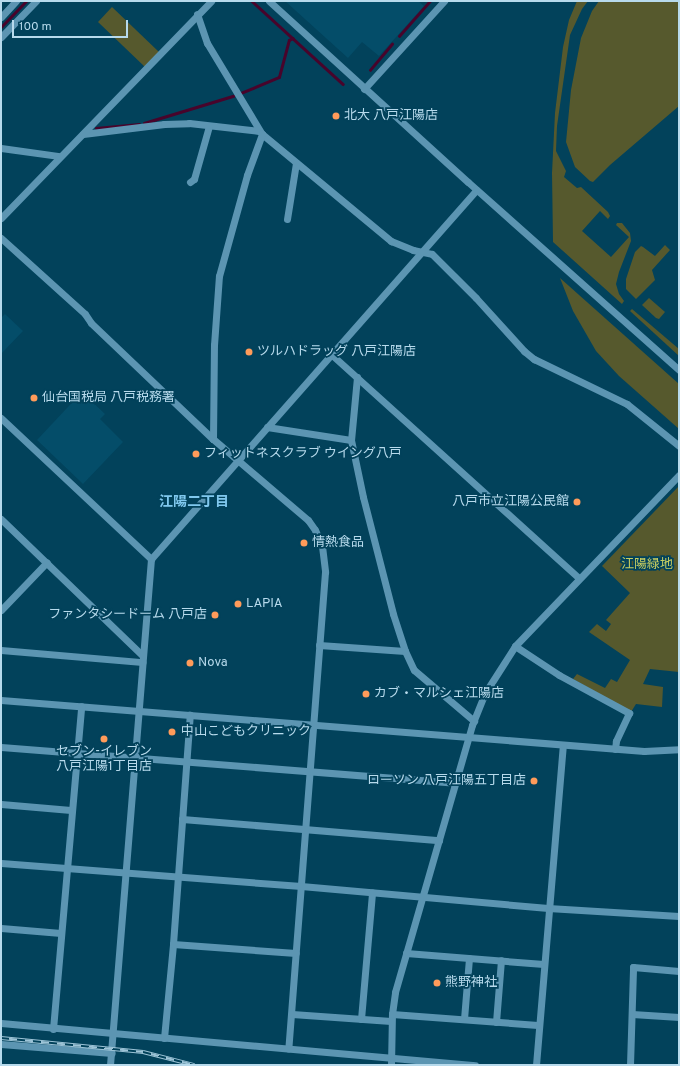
<!DOCTYPE html>
<html>
<head>
<meta charset="utf-8">
<style>
  body { margin:0 }
  #map { position:relative; width:680px; height:1066px; overflow:hidden; background:#02425b; font-family:Overpass,"Noto Sans JP",sans-serif }
  div>[style] { position:absolute }
  .built>* { inset:0; background:#044d69 }
  .green>* { inset:0; background:#56592d }
  .stream>* { height:2.5px; margin:-1.25px; padding:0 1.25px; transform-origin:1.25px; border-radius:1.25px; background:#48042b }
  .minor>* { height:7px; margin:-3.5px; padding:0 3.5px; transform-origin:3.5px; border-radius:3.5px; background:#5c95b2 }
  .rail>* { height:4px; margin-top:-2px; transform-origin:0; background:repeating-linear-gradient(90deg,#02425b 0 8px,#9dc4d7 0 16px); box-sizing:border-box; border-block:1px solid #9dc4d7 }
  .dots>* { width:11px; height:11px; translate:-50% -50%; box-sizing:border-box; border:2px solid #02425b; border-radius:50% }
  span { translate:-50% -50%; white-space:nowrap; text-align:center; line-height:1.15; -webkit-text-stroke:3.5px #02425b; paint-order:stroke }
  .poi-label { font-size:13px; color:#b7daec }
  .left { translate:0 -50%; text-align:left }
  .right { translate:-100% -50%; text-align:right }
  .park-label { font-size:13px; color:#c8ce60 }
  .neighbourhood-label { font-size:14px; color:#80c8ee; font-weight:700 }
  .frame { position:absolute; inset:0; border:2px solid #b7daec; pointer-events:none }
  .scale { position:absolute; left:12px; top:20px; width:116px; height:18px; box-sizing:border-box; border:2px solid #b7daec; border-top:0; padding-left:5px; font-size:12px; line-height:14px; white-space:nowrap; color:#b7daec; -webkit-text-stroke:3px #02425b; paint-order:stroke }
</style>
</head>
<body>
<div id="map">
  <div class="built">
    <i style="clip-path:polygon(285px 1px,418px 1px,424px 6px,379px 56px,362px 42px,348px 58px)"></i>
    <i style="clip-path:polygon(5px 314px,23px 331px,1px 354px,1px 318px)"></i>
    <i style="clip-path:polygon(82px 392px,105px 414px,100px 419px,123px 442px,83px 484px,37px 440px)"></i>
  </div>
  <div class="green">
    <i style="clip-path:polygon(577px 1px,588px 1px,582px 9px,570px 35px,557px 126px,556px 151px,566px 171px,564px 177px,577px 188px,581px 187px,608px 212px,610px 216px,608px 219px,600px 211px,582px 231px,611px 257px,629px 237px,616px 225px,617px 223px,622px 223px,630px 233px,631px 241px,619px 272px,616px 284px,619px 294px,624px 301px,622px 304px,553px 242px,552px 173px,555px 113px,563px 47px,569px 20px)"></i>
    <i style="clip-path:polygon(599px 1px,679px 1px,679px 106px,610px 165px,593px 182px,590px 181px,575px 167px,566px 142px,571px 90px,581px 38px,592px 11px)"></i>
    <i style="clip-path:polygon(112px 7px,159px 52px,145px 67px,98px 22px)"></i>
    <i style="clip-path:polygon(665px 245px,670px 250px,652px 270px,655px 280px,636px 299px,626px 289px,626px 279px,635px 252px,641px 246px,643px 247px,655px 256px)"></i>
    <i style="clip-path:polygon(560px 278px,679px 384px,679px 429px,619px 376px,596px 351px,573px 311px)"></i>
    <i style="clip-path:polygon(649px 298px,665px 312px,659px 319px,656px 318px,642px 305px)"></i>
    <i style="clip-path:polygon(632px 309px,679px 349px,679px 356px,630px 311px)"></i>
    <i style="clip-path:polygon(679px 486px,679px 672px,650px 669px,643px 684px,663px 687px,662px 707px,636px 704px,631px 712px,573px 679px,577px 674px,605px 688px,611px 679px,617px 682px,630px 660px,589px 632px,597px 624px,606px 631px,611px 624px,606px 620px,630px 593px,602px 566px)"></i>
  </div>
  <div class="stream">
    <i style="left:252px;top:1px;width:123px;rotate:42.4deg"></i>
    <i style="left:1px;top:27px;width:36px;rotate:-46deg"></i>
    <i style="left:399px;top:36px;width:47px;rotate:-48.5deg"></i>
    <i style="left:370px;top:70px;width:34px;rotate:-50deg"></i>
    <i style="left:241px;top:93px;width:41px;rotate:-22.8deg"></i>
    <i style="left:279px;top:77px;width:38px;rotate:-75deg"></i>
    <i style="left:289px;top:40px;width:4px;rotate:-27deg"></i>
    <i style="left:144px;top:123px;width:93px;rotate:-16.9deg"></i>
    <i style="left:96px;top:128px;width:43px;rotate:-5.3deg"></i>
  </div>
  <div class="minor">
    <i style="left:269px;top:1px;width:269px;rotate:42.3deg"></i>
    <i style="left:468px;top:182px;width:283px;rotate:41.7deg"></i>
    <i style="left:197px;top:14px;width:31px;rotate:71deg"></i>
    <i style="left:207px;top:43px;width:106px;rotate:58.9deg"></i>
    <i style="left:262px;top:134px;width:168px;rotate:39.7deg"></i>
    <i style="left:391px;top:241px;width:24px;rotate:22deg"></i>
    <i style="left:413px;top:250px;width:19px;rotate:12deg"></i>
    <i style="left:432px;top:254px;width:62px;rotate:45deg"></i>
    <i style="left:476px;top:298px;width:72px;rotate:47.8deg"></i>
    <i style="left:524px;top:351px;width:13px;rotate:39deg"></i>
    <i style="left:534px;top:359px;width:103px;rotate:25.8deg"></i>
    <i style="left:627px;top:404px;width:67px;rotate:38.9deg"></i>
    <i style="left:1px;top:17px;width:22px;rotate:-47deg"></i>
    <i style="left:1px;top:37px;width:50px;rotate:-45.8deg"></i>
    <i style="left:364px;top:89px;width:119px;rotate:-47.7deg"></i>
    <i style="left:83px;top:134px;width:82px;rotate:-7deg"></i>
    <i style="left:164px;top:124px;width:25px;rotate:-2deg"></i>
    <i style="left:189px;top:123px;width:70px;rotate:6.5deg"></i>
    <i style="left:1px;top:148px;width:59px;rotate:7.9deg"></i>
    <i style="left:190px;top:182px;width:5px;rotate:-37deg"></i>
    <i style="left:194px;top:179px;width:55px;rotate:-74.2deg"></i>
    <i style="left:1px;top:218px;width:302px;rotate:-45.9deg"></i>
    <i style="left:287px;top:219px;width:57px;rotate:-80.9deg"></i>
    <i style="left:1px;top:238px;width:113px;rotate:42.1deg"></i>
    <i style="left:85px;top:314px;width:11px;rotate:56deg"></i>
    <i style="left:91px;top:323px;width:168px;rotate:43.6deg"></i>
    <i style="left:213px;top:439px;width:125px;rotate:40.5deg"></i>
    <i style="left:308px;top:520px;width:12px;rotate:55deg"></i>
    <i style="left:315px;top:530px;width:17px;rotate:66deg"></i>
    <i style="left:322px;top:546px;width:26px;rotate:83deg"></i>
    <i style="left:325px;top:572px;width:478px;rotate:94.4deg"></i>
    <i style="left:332px;top:355px;width:333px;rotate:42.1deg"></i>
    <i style="left:357px;top:377px;width:63px;rotate:95.4deg"></i>
    <i style="left:351px;top:440px;width:58px;rotate:78.1deg"></i>
    <i style="left:363px;top:497px;width:121px;rotate:75.6deg"></i>
    <i style="left:393px;top:614px;width:39px;rotate:72deg"></i>
    <i style="left:405px;top:651px;width:21px;rotate:65deg"></i>
    <i style="left:414px;top:670px;width:79px;rotate:40.4deg"></i>
    <i style="left:1px;top:418px;width:206px;rotate:43.2deg"></i>
    <i style="left:267px;top:427px;width:85px;rotate:8.8deg"></i>
    <i style="left:213px;top:439px;width:94px;rotate:-89.4deg"></i>
    <i style="left:214px;top:345px;width:69px;rotate:-85.9deg"></i>
    <i style="left:219px;top:276px;width:105px;rotate:-74.5deg"></i>
    <i style="left:247px;top:175px;width:44px;rotate:-69.9deg"></i>
    <i style="left:1px;top:519px;width:197px;rotate:44deg"></i>
    <i style="left:1px;top:610px;width:66px;rotate:-46.2deg"></i>
    <i style="left:319px;top:645px;width:86px;rotate:4deg"></i>
    <i style="left:515px;top:646px;width:53px;rotate:33.4deg"></i>
    <i style="left:559px;top:675px;width:80px;rotate:28.5deg"></i>
    <i style="left:629px;top:713px;width:31px;rotate:115deg"></i>
    <i style="left:616px;top:741px;width:8px;rotate:97deg"></i>
    <i style="left:1px;top:650px;width:142px;rotate:4.9deg"></i>
    <i style="left:1px;top:700px;width:645px;rotate:4.53deg"></i>
    <i style="left:644px;top:751px;width:35px;rotate:-3deg"></i>
    <i style="left:1px;top:747px;width:455px;rotate:4.5deg"></i>
    <i style="left:1px;top:804px;width:70px;rotate:4.9deg"></i>
    <i style="left:182px;top:819px;width:258px;rotate:4.7deg"></i>
    <i style="left:1px;top:863px;width:301px;rotate:4.4deg"></i>
    <i style="left:301px;top:886px;width:248px;rotate:5.1deg"></i>
    <i style="left:548px;top:908px;width:131px;rotate:3.5deg"></i>
    <i style="left:1px;top:928px;width:60px;rotate:4.8deg"></i>
    <i style="left:173px;top:944px;width:123px;rotate:4.2deg"></i>
    <i style="left:406px;top:953px;width:138px;rotate:4.6deg"></i>
    <i style="left:292px;top:1014px;width:99px;rotate:4deg"></i>
    <i style="left:392px;top:1014px;width:146px;rotate:4.3deg"></i>
    <i style="left:632px;top:1014px;width:47px;rotate:3.7deg"></i>
    <i style="left:361px;top:1019px;width:127px;rotate:-85deg"></i>
    <i style="left:464px;top:1019px;width:61px;rotate:-85.3deg"></i>
    <i style="left:496px;top:1022px;width:62px;rotate:-85.4deg"></i>
    <i style="left:1px;top:1023px;width:476px;rotate:5.1deg"></i>
    <i style="left:53px;top:1029px;width:324px;rotate:-85deg"></i>
    <i style="left:164px;top:1038px;width:94px;rotate:-84.5deg"></i>
    <i style="left:173px;top:944px;width:230px;rotate:-85.8deg"></i>
    <i style="left:1px;top:1044px;width:111px;rotate:4.6deg"></i>
    <i style="left:110px;top:1065px;width:508px;rotate:-85.37deg"></i>
    <i style="left:151px;top:559px;width:492px;rotate:-48.6deg"></i>
    <i style="left:391px;top:1065px;width:51px;rotate:-88.9deg"></i>
    <i style="left:392px;top:1014px;width:22px;rotate:-82deg"></i>
    <i style="left:395px;top:992px;width:278px;rotate:-73.9deg"></i>
    <i style="left:472px;top:725px;width:35px;rotate:-68deg"></i>
    <i style="left:485px;top:693px;width:56px;rotate:-57.4deg"></i>
    <i style="left:515px;top:646px;width:237px;rotate:-46.2deg"></i>
    <i style="left:536px;top:1065px;width:321px;rotate:-85.2deg"></i>
    <i style="left:630px;top:1065px;width:98px;rotate:-88.2deg"></i>
    <i style="left:633px;top:967px;width:46px;rotate:5deg"></i>
  </div>
  <div class="rail">
    <i style="left:1px;top:1038px;width:143px;rotate:5.6deg"></i>
    <i style="left:143px;top:1052px;width:53px;rotate:14.3deg"></i>
  </div>
  <div class="dots">
    <i style="left:336px;top:116px;background:#ff9b5a"></i>
    <i style="left:249px;top:352px;background:#ff9b5a"></i>
    <i style="left:34px;top:398px;background:#ff9b5a"></i>
    <i style="left:196px;top:454px;background:#ff9b5a"></i>
    <i style="left:577px;top:502px;background:#ff9b5a"></i>
    <i style="left:304px;top:543px;background:#ff9b5a"></i>
    <i style="left:238px;top:604px;background:#ff9b5a"></i>
    <i style="left:215px;top:615px;background:#ff9b5a"></i>
    <i style="left:190px;top:663px;background:#ff9b5a"></i>
    <i style="left:366px;top:694px;background:#ff9b5a"></i>
    <i style="left:172px;top:732px;background:#ff9b5a"></i>
    <i style="left:104px;top:739px;background:#ff9b5a"></i>
    <i style="left:534px;top:781px;background:#ff9b5a"></i>
    <i style="left:437px;top:983px;background:#ff9b5a"></i>
  </div>
  <div class="poi-label">
    <span class="left" style="left:344px;top:116px">北大 八戸江陽店</span>
    <span class="left" style="left:257px;top:352px">ツルハドラッグ 八戸江陽店</span>
    <span class="left" style="left:42px;top:398px">仙台国税局 八戸税務署</span>
    <span class="left" style="left:204px;top:454px">フィットネスクラブ ウイング八戸</span>
    <span class="right" style="left:569px;top:502px">八戸市立江陽公民館</span>
    <span class="left" style="left:312px;top:543px">情熱食品</span>
    <span class="left" style="left:246px;top:604px">LAPIA</span>
    <span class="right" style="left:207px;top:615px">ファンタシードーム 八戸店</span>
    <span class="left" style="left:198px;top:663px">Nova</span>
    <span class="left" style="left:374px;top:694px">カブ・マルシェ江陽店</span>
    <span class="left" style="left:181px;top:732px">中山こどもクリニック</span>
    <span style="left:104px;top:760px">セブン-イレブン<br>八戸江陽1丁目店</span>
    <span class="right" style="left:526px;top:781px">ローソン 八戸江陽五丁目店</span>
    <span class="left" style="left:445px;top:983px">熊野神社</span>
  </div>
  <div class="park-label">
    <span style="left:647px;top:565px">江陽緑地</span>
  </div>
  <div class="neighbourhood-label">
    <span style="left:194px;top:503px">江陽二丁目</span>
  </div>
  <div class="frame"></div>
  <div class="scale">100 m</div>
</div>
</body>
</html>
